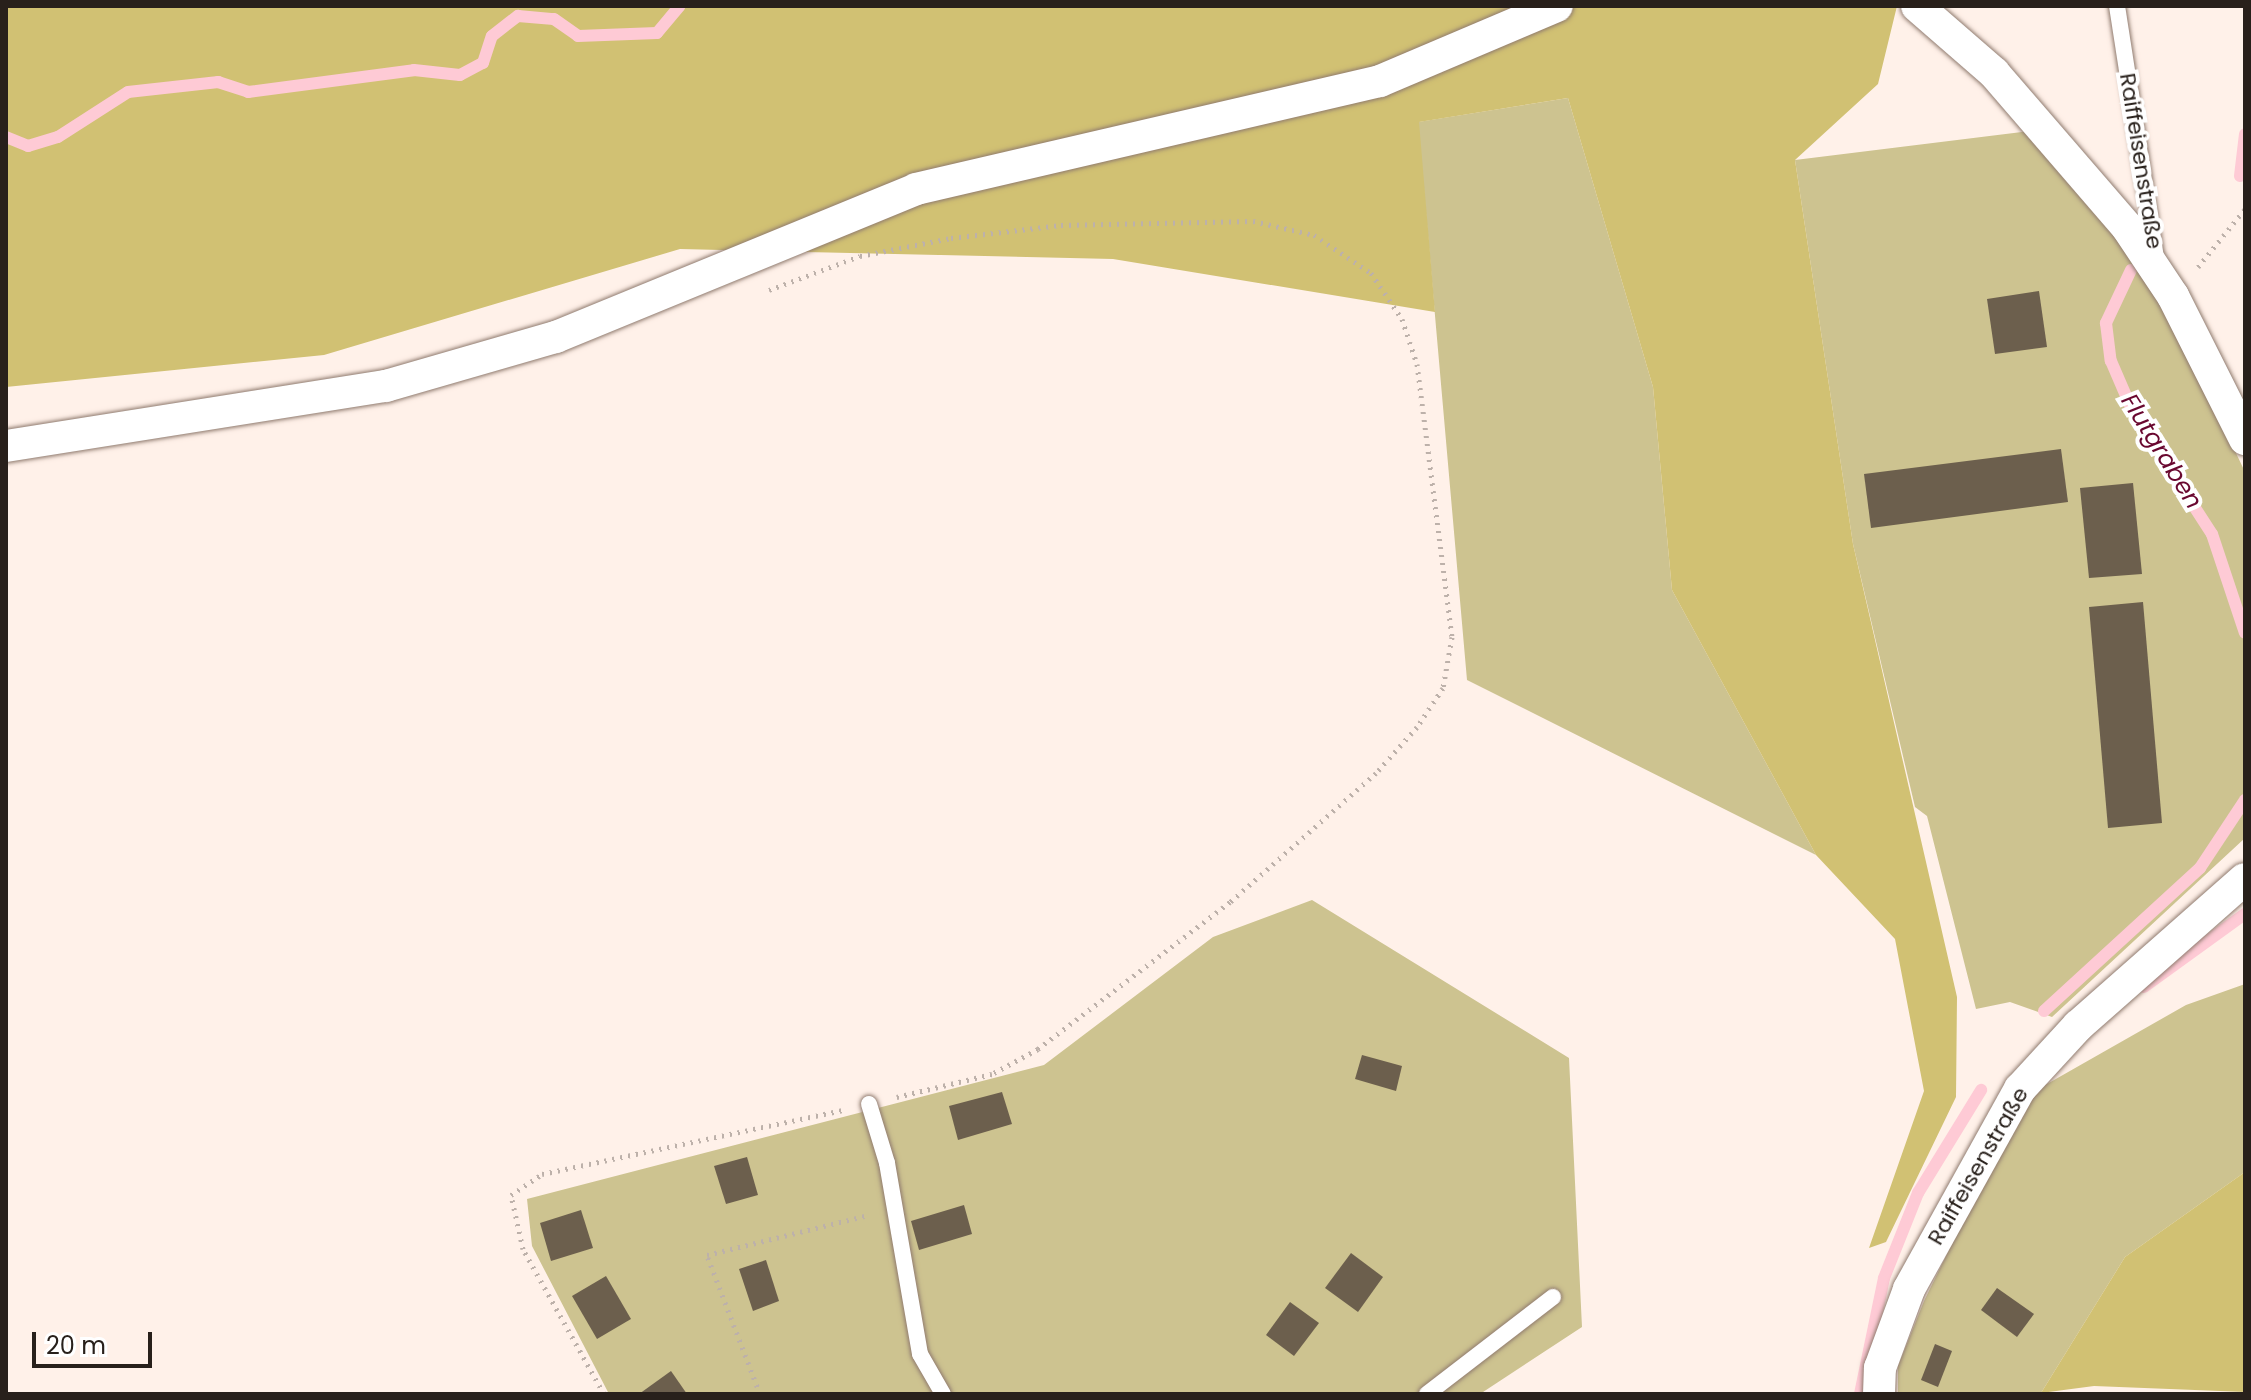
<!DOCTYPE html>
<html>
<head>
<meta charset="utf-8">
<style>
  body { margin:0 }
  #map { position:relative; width:2251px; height:1400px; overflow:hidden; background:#fff1e9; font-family:Poppins,sans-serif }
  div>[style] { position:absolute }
  .green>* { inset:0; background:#cdc390 }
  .forest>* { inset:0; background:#d1c173 }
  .stream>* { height:12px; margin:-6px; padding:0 6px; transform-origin:6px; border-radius:6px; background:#fecad5 }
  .building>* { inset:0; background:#6c5f4d }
  .path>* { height:5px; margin-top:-2.5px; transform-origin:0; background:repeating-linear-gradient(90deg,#bdb1aa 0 2px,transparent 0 8px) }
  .roads { filter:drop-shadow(0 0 2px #907b6f) drop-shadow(0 0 2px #907b6f) }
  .lane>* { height:16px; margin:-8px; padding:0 8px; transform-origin:8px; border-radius:8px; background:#fff }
  .street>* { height:32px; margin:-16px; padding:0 16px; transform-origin:16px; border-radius:16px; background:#fff }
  span { translate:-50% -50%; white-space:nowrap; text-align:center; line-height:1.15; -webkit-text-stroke:8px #fff; paint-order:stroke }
  .street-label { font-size:22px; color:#28201b }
  .water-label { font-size:24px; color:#69072f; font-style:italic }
  .frame { position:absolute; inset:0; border:8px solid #28201b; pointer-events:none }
  .scale { position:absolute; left:32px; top:1332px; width:120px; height:36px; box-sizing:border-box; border:4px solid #28201b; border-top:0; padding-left:10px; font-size:24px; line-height:28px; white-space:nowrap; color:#28201b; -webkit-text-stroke:6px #fff; paint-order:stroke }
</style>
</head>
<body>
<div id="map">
  <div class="green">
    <i style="clip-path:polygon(1568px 98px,1653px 387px,1672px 590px,1816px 855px,1467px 680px,1418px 122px)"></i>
    <i style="clip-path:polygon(2046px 129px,2178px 331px,2245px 472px,2245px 838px,2052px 1017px,2010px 1002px,1976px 1009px,1927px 816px,1915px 807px,1853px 544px,1795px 160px)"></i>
    <i style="clip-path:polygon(1312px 900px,1569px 1058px,1582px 1327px,1480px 1394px,609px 1394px,532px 1246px,527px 1199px,1044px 1065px,1213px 937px)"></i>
    <i style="clip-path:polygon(2245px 984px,2245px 1172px,2125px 1257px,2041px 1393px,1898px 1394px,1898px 1366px,1924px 1301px,1994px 1158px,2040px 1088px,2186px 1005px)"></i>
  </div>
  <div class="forest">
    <i style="clip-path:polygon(6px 6px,1897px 6px,1878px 84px,1795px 160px,1853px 544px,1957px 997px,1956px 1097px,1886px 1242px,1869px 1248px,1924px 1091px,1895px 939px,1816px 855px,1672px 590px,1653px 387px,1568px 98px,1419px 122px,1435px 312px,1113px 259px,680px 249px,324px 355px,6px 387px)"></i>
    <i style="clip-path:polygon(2245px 1172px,2245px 1392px,2094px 1386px,2041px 1393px,2125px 1257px)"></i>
  </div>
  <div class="stream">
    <i style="left:6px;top:137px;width:24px;rotate:22deg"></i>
    <i style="left:28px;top:146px;width:31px;rotate:-17deg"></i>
    <i style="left:58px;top:137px;width:83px;rotate:-32.7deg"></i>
    <i style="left:128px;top:92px;width:91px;rotate:-6.3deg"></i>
    <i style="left:218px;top:82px;width:32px;rotate:18deg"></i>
    <i style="left:248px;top:92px;width:167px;rotate:-7.5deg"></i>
    <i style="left:414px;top:70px;width:46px;rotate:6.2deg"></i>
    <i style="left:460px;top:75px;width:26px;rotate:-28deg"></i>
    <i style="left:483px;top:63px;width:28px;rotate:-72deg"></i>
    <i style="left:492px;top:36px;width:33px;rotate:-38deg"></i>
    <i style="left:518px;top:16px;width:36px;rotate:5deg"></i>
    <i style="left:554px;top:19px;width:29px;rotate:35deg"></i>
    <i style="left:578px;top:36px;width:79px;rotate:-2.2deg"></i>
    <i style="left:657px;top:33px;width:35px;rotate:-50deg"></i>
    <i style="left:2240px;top:176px;width:42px;rotate:-83.2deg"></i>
    <i style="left:2131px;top:270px;width:59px;rotate:115.3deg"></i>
    <i style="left:2106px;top:323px;width:38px;rotate:83deg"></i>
    <i style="left:2111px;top:361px;width:56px;rotate:66.7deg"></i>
    <i style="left:2133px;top:412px;width:145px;rotate:57.1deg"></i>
    <i style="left:2212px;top:534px;width:104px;rotate:71.6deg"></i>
    <i style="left:2144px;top:987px;width:125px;rotate:-35.9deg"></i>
    <i style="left:2044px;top:1011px;width:212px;rotate:-42.5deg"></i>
    <i style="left:2200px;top:868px;width:82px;rotate:-56.5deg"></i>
    <i style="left:1860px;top:1394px;width:118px;rotate:-78.3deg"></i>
    <i style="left:1884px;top:1278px;width:92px;rotate:-68.2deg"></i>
    <i style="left:1918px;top:1193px;width:121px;rotate:-58.5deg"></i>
  </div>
  <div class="building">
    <i style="clip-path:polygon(2039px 291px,2047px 347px,1995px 354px,1987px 299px)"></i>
    <i style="clip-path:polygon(2061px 449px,2068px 502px,1871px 528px,1864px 474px)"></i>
    <i style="clip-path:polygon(2133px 483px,2142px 574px,2089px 578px,2080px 488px)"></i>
    <i style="clip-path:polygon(2143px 602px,2162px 823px,2108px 828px,2089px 607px)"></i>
    <i style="clip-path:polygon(1362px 1055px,1402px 1066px,1396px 1091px,1355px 1079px)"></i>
    <i style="clip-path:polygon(1002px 1092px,1012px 1124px,958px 1140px,949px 1106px)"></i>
    <i style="clip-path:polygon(747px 1157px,758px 1195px,726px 1204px,714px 1166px)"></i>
    <i style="clip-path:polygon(964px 1205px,972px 1234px,919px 1250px,911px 1221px)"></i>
    <i style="clip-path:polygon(581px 1210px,593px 1248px,551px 1261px,540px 1223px)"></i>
    <i style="clip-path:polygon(1351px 1253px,1383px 1277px,1358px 1312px,1325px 1288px)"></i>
    <i style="clip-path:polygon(766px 1260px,779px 1301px,753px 1311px,739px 1269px)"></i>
    <i style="clip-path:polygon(606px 1276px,631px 1319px,597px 1339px,572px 1296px)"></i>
    <i style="clip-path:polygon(1997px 1288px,2034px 1314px,2017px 1337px,1981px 1310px)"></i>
    <i style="clip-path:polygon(1290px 1302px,1319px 1323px,1294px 1356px,1266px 1335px)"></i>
    <i style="clip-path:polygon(1935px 1344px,1952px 1351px,1938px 1387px,1921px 1380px)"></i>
    <i style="clip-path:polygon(671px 1371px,687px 1394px,639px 1394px)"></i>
  </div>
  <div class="path">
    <i style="left:2198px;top:267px;width:75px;rotate:-51deg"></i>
    <i style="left:769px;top:290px;width:97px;rotate:-20.5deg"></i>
    <i style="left:860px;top:256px;width:93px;rotate:-11.2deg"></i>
    <i style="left:951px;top:238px;width:111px;rotate:-6.7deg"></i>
    <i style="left:1061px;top:225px;width:192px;rotate:-1.2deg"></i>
    <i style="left:1253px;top:221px;width:63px;rotate:12.9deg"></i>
    <i style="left:1314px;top:235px;width:69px;rotate:33.7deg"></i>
    <i style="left:1371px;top:273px;width:55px;rotate:56deg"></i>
    <i style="left:1402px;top:319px;width:47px;rotate:71.6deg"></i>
    <i style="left:1417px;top:364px;width:275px;rotate:82.7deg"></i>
    <i style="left:1452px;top:637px;width:52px;rotate:100deg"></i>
    <i style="left:1443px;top:688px;width:47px;rotate:123.7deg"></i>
    <i style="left:1417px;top:727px;width:62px;rotate:131.7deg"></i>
    <i style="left:1376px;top:773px;width:195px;rotate:138.5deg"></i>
    <i style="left:1230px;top:902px;width:242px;rotate:142.6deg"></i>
    <i style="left:1038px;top:1049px;width:52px;rotate:151.5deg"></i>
    <i style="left:992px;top:1074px;width:98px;rotate:166.4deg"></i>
    <i style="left:604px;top:1394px;width:166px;rotate:-119.2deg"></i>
    <i style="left:523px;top:1249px;width:55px;rotate:-102.5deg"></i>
    <i style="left:511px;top:1195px;width:37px;rotate:-34deg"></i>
    <i style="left:542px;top:1174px;width:309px;rotate:-12deg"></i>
    <i style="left:760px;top:1394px;width:149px;rotate:-110.9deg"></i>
    <i style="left:707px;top:1255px;width:167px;rotate:-13.9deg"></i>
  </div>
  <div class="roads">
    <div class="lane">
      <i style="left:2117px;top:6px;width:254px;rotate:81.2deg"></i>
      <i style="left:869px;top:1104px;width:62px;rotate:73deg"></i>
      <i style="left:887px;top:1163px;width:194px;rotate:80.2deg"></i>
      <i style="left:920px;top:1354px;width:46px;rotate:60.1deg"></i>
      <i style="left:1427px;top:1394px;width:159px;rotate:-37.6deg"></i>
    </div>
    <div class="street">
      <i style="left:1917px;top:6px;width:102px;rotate:41deg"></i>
      <i style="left:1994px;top:73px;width:203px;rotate:49.2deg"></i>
      <i style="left:2127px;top:227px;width:83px;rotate:56.3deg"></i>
      <i style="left:2173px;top:296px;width:160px;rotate:63.3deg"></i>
      <i style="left:6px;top:446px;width:385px;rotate:-9deg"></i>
      <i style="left:386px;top:386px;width:177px;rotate:-16.1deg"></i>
      <i style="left:556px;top:337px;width:389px;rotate:-22.3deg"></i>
      <i style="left:916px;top:189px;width:476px;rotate:-13.1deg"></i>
      <i style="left:1380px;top:81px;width:192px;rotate:-23deg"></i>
      <i style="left:1879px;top:1394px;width:26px;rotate:-88deg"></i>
      <i style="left:1880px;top:1368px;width:84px;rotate:-69.8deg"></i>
      <i style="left:1909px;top:1289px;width:229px;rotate:-61deg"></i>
      <i style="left:2020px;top:1089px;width:86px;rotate:-47.4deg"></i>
      <i style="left:2078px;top:1026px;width:222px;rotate:-41.4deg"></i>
    </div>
  </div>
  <div class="street-label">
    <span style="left:2141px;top:161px;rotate:81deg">Raiffeisenstraße</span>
    <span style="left:1978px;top:1166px;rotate:-60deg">Raiffeisenstraße</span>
  </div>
  <div class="water-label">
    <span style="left:2162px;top:451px;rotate:58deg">Flutgraben</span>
  </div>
  <div class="frame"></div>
  <div class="scale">20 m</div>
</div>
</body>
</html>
